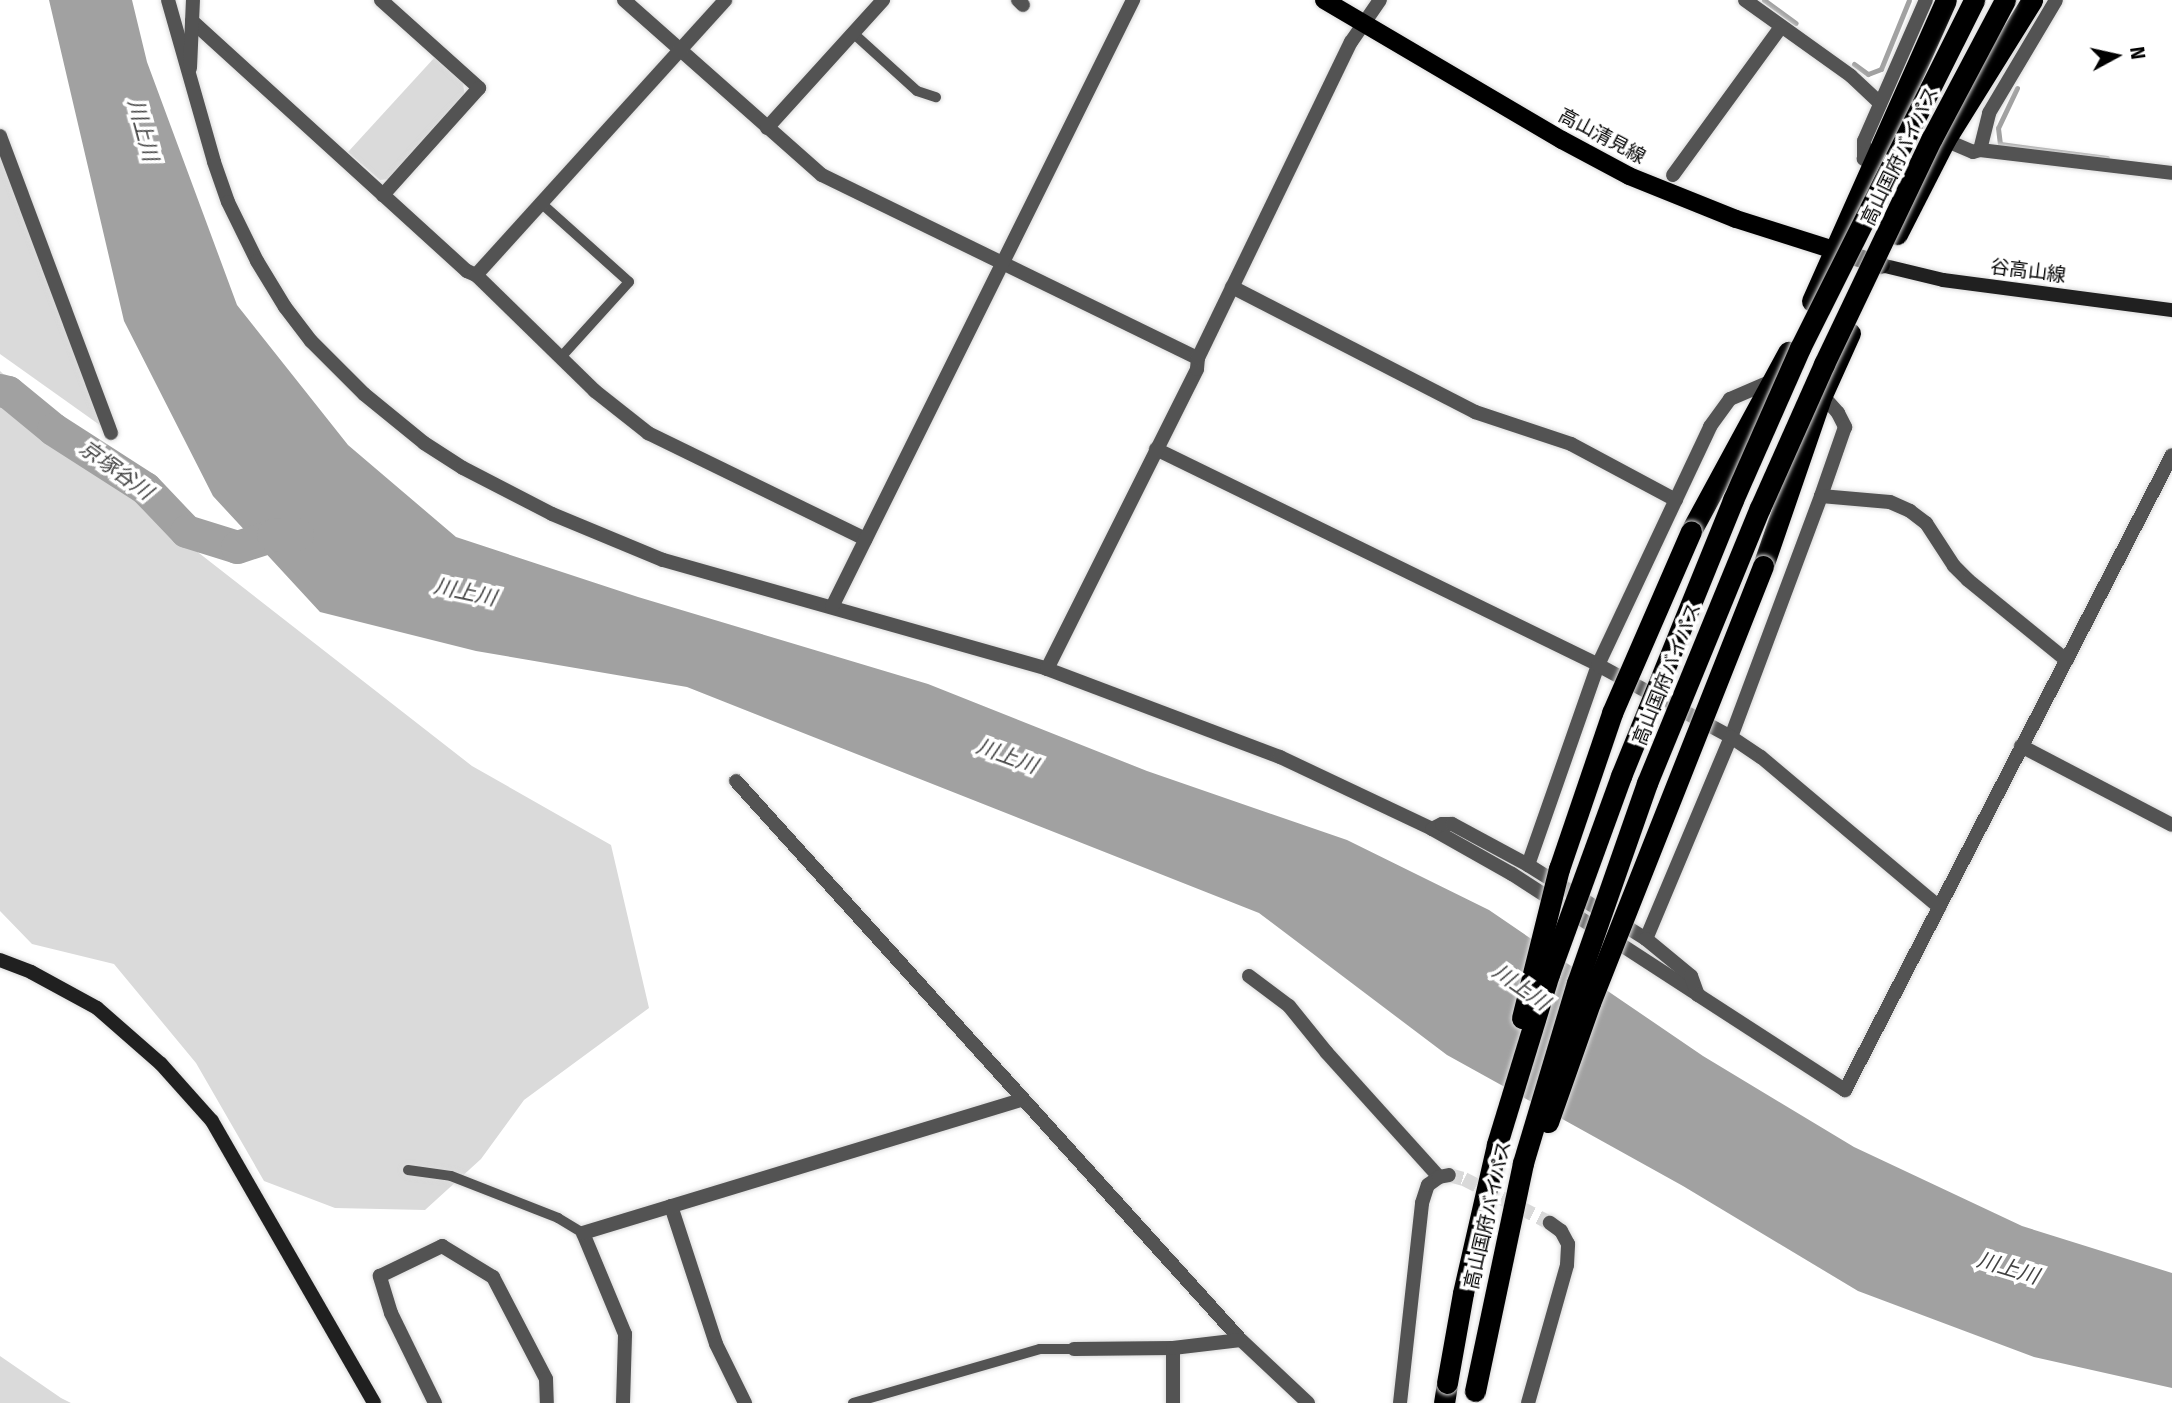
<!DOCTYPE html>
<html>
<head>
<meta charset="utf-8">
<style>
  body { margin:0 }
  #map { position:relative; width:2172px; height:1403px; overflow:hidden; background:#fff; font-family:"Fira Sans","Noto Sans JP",sans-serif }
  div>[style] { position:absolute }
  .green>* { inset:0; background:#dadada }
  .water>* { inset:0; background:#a1a1a1 }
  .stream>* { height:5px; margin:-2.5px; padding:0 2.5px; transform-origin:2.5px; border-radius:2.5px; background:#a1a1a1 }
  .river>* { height:33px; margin:-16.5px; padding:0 16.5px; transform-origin:16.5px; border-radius:16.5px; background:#a1a1a1 }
  .street-tunnel>* { height:14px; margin-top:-7px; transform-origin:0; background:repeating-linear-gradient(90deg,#d9d9d9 0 14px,transparent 0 21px) }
  .roads { filter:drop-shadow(0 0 2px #dbdbdb) drop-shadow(0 0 2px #dbdbdb) }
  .lane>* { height:10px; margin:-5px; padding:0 5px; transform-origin:5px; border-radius:5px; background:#535353 }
  .street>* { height:14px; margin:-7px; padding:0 7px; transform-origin:7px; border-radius:7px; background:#535353 }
  .secondary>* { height:14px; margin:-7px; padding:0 7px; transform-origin:7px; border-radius:7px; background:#202020 }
  .primary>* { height:18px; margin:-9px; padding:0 9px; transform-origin:9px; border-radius:9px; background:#000 }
  .highway>* { height:21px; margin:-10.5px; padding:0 10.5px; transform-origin:10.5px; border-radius:10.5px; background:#000 }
  .bridges { filter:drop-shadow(0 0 2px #dbdbdb) drop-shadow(0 0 2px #dbdbdb) }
  .highway-bridge>* { height:21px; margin:-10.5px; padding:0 10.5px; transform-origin:10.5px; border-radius:10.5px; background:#000 }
  span { translate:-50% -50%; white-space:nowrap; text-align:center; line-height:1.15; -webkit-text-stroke:7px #fff; paint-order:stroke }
  .street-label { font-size:19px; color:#000 }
  .water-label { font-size:21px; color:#424242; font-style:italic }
  .north { position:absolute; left:2081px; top:21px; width:70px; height:70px; -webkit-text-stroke:5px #fff; paint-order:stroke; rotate:82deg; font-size:19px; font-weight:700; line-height:28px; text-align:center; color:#000 }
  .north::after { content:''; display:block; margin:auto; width:24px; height:32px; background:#000; clip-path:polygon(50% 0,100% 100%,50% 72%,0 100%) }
</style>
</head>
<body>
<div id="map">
  <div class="green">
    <i style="clip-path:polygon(435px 57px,463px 83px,465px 97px,389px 179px,380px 180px,348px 152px)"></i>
    <i style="clip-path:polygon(0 136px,111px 433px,0 354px)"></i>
    <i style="clip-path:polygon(0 371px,163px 525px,472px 766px,611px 845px,649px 1008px,524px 1100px,481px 1159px,425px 1210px,335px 1208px,264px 1181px,196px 1063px,114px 964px,32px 944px,0 911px)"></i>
    <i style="clip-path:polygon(0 1356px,61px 1398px,71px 1403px,0 1403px)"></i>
  </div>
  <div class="water">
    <i style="clip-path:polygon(49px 0,132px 0,147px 62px,237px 305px,348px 445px,456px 537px,638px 597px,928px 684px,1147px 771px,1347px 840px,1489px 910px,1703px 1056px,1854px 1147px,2022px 1226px,2172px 1273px,2172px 1388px,2034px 1357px,1858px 1291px,1683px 1186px,1447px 1055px,1259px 913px,687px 687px,476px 651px,320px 612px,213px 496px,124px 321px)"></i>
  </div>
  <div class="stream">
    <i style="left:1764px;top:0;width:39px;rotate:36deg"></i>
    <i style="left:1854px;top:64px;width:17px;rotate:36deg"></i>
    <i style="left:1868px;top:74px;width:14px;rotate:-21deg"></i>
    <i style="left:1881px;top:69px;width:74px;rotate:-67.9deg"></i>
    <i style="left:2017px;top:88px;width:44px;rotate:115.4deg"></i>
    <i style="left:1998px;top:128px;width:16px;rotate:83deg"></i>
    <i style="left:2000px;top:144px;width:108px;rotate:7.5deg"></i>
  </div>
  <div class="river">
    <i style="left:0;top:390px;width:8px;rotate:14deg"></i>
    <i style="left:8px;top:392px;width:58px;rotate:39.4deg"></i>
    <i style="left:53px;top:429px;width:109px;rotate:32.7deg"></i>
    <i style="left:145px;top:488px;width:59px;rotate:46.4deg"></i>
    <i style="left:186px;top:531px;width:53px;rotate:17.4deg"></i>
    <i style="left:237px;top:547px;width:38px;rotate:-18deg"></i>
    <i style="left:273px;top:535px;width:24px;rotate:-2deg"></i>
  </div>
  <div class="street-tunnel">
    <i style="left:1449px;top:1175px;width:16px;rotate:15deg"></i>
    <i style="left:1464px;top:1179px;width:97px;rotate:27.1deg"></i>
  </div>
  <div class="roads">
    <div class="lane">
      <i style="left:853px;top:33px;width:86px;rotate:42.2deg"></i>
      <i style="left:917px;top:91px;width:20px;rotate:18deg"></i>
      <i style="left:541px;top:203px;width:118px;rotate:41.9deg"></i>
      <i style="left:629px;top:282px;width:100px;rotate:132.2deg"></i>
      <i style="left:408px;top:1170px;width:43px;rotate:7.9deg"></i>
      <i style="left:451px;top:1176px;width:115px;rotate:21.4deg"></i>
      <i style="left:558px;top:1218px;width:29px;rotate:31deg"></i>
      <i style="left:853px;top:1403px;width:195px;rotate:-16.1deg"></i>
      <i style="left:1040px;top:1349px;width:34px"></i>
    </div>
    <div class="street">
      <i style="left:168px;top:0;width:168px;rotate:74.1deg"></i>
      <i style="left:214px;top:162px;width:42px;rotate:70.7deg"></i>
      <i style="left:228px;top:202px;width:66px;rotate:63.8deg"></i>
      <i style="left:257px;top:261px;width:54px;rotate:58.7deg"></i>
      <i style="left:285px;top:307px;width:43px;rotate:52.6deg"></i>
      <i style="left:311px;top:341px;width:75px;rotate:45deg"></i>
      <i style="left:364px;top:394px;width:77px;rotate:39.2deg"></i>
      <i style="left:424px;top:443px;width:46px;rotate:32.7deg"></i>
      <i style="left:463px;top:468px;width:100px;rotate:27.3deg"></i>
      <i style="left:552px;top:514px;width:120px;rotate:22.5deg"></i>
      <i style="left:663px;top:560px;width:399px;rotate:15.8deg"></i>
      <i style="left:1047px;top:669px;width:249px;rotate:20.7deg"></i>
      <i style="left:1280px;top:757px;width:168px;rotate:25.3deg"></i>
      <i style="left:1432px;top:829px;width:92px;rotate:29.4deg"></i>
      <i style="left:1512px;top:874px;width:222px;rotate:33deg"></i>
      <i style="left:381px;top:0;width:132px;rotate:41.9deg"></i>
      <i style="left:479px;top:88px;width:144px;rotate:131.9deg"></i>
      <i style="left:624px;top:0;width:264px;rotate:41.5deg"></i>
      <i style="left:822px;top:175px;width:418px;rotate:26deg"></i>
      <i style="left:1018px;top:0;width:7px;rotate:45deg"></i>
      <i style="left:1745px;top:0;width:130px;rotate:35.6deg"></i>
      <i style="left:1851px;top:76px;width:40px;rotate:43deg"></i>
      <i style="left:192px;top:21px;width:372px;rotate:42.3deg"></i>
      <i style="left:467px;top:271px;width:10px;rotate:24deg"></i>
      <i style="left:476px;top:275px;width:166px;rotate:44.3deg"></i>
      <i style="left:595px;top:391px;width:68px;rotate:38.4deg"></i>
      <i style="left:648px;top:433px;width:242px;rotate:26deg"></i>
      <i style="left:190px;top:68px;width:68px;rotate:-87.5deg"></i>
      <i style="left:767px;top:128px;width:173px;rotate:-47.8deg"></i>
      <i style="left:0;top:136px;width:317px;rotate:69.5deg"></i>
      <i style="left:1945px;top:140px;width:30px;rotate:23deg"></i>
      <i style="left:1973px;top:152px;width:7px;rotate:-16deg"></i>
      <i style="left:1980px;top:150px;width:193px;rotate:6.8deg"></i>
      <i style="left:1980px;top:150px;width:38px;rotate:-76deg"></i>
      <i style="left:1989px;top:113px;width:131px;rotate:-59.3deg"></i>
      <i style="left:1875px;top:165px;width:13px;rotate:-151deg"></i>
      <i style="left:1864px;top:159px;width:18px;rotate:-90deg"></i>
      <i style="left:1864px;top:141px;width:154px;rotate:-66.3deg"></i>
      <i style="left:1673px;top:175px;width:183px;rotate:-53.9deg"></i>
      <i style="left:476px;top:275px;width:371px;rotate:-47.8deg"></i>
      <i style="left:1232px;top:287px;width:273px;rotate:27.2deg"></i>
      <i style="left:1475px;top:412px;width:101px;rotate:18.4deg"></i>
      <i style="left:1571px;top:444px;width:119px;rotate:28.1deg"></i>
      <i style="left:1772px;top:381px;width:46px;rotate:156.8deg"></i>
      <i style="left:1730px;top:399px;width:34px;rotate:126deg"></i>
      <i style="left:1710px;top:427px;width:263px;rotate:115.2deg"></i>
      <i style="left:1598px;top:665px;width:212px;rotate:109.3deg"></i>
      <i style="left:1528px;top:865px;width:139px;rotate:32.1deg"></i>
      <i style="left:1646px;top:939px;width:219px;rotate:-67.2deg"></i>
      <i style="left:1731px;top:737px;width:257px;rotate:-69.5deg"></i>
      <i style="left:1822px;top:395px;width:24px;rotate:48deg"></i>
      <i style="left:1838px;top:413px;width:16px;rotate:63deg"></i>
      <i style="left:1845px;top:427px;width:73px;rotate:109.2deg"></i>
      <i style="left:1821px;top:496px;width:69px;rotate:5deg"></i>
      <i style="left:1890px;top:502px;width:22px;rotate:24deg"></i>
      <i style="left:1910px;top:511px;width:20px;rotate:37deg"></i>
      <i style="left:1926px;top:523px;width:51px;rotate:56.9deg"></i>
      <i style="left:1954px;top:566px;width:20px;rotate:45deg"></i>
      <i style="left:1968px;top:580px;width:127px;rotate:39.2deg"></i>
      <i style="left:1156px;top:449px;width:492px;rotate:26deg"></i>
      <i style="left:1598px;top:665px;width:151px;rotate:28.4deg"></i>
      <i style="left:1731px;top:737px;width:36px;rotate:34deg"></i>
      <i style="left:1761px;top:757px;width:233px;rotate:40.1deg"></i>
      <i style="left:832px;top:607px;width:678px;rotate:-63.62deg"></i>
      <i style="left:1047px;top:669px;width:335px;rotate:-63.4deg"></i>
      <i style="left:1197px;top:369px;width:11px;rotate:-85deg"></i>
      <i style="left:1198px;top:358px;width:351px;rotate:-64.2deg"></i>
      <i style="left:1351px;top:42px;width:51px;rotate:-55.4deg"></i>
      <i style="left:2021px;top:746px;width:170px;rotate:27.6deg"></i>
      <i style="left:736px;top:781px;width:753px;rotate:47.91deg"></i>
      <i style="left:1241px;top:1340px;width:92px;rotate:43.2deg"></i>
      <i style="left:1432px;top:829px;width:11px;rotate:-27deg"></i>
      <i style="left:1442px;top:824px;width:10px"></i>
      <i style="left:1452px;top:824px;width:86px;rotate:28.3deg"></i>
      <i style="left:1646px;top:939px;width:58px;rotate:39.4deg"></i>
      <i style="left:1691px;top:976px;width:20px;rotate:70deg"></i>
      <i style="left:1698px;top:995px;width:175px;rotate:32.9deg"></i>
      <i style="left:1845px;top:1090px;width:714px;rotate:-62.75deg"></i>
      <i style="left:1249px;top:976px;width:50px;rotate:36.9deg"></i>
      <i style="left:1289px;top:1006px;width:60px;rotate:51deg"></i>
      <i style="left:1327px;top:1053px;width:167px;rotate:47.9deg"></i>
      <i style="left:671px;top:1206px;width:145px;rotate:71.9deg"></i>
      <i style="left:716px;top:1344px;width:66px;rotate:63.8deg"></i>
      <i style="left:1173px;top:1348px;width:55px;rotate:90deg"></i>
      <i style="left:1074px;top:1349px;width:99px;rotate:-0.6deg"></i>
      <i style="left:1173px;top:1348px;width:68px;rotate:-6.7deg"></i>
      <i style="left:435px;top:1403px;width:100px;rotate:-116.1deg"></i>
      <i style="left:391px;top:1313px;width:39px;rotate:-107deg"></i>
      <i style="left:380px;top:1276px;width:69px;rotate:-25.8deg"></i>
      <i style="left:442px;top:1246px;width:60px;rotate:31.3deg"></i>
      <i style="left:493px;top:1277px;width:115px;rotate:62.5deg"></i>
      <i style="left:546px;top:1379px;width:24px;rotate:88deg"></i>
      <i style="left:623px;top:1403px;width:69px;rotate:-88.3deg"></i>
      <i style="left:625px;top:1334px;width:109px;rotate:-112.6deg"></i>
      <i style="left:583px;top:1233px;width:458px;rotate:-16.9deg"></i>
      <i style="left:1400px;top:1403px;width:201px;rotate:-83.7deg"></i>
      <i style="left:1422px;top:1203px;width:19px;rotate:-72deg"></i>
      <i style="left:1428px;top:1185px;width:14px;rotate:-36deg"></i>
      <i style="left:1439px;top:1177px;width:10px;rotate:-11deg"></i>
      <i style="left:1528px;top:1403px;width:143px;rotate:-74.2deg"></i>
      <i style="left:1567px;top:1265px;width:21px;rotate:-87deg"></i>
      <i style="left:1568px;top:1244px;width:15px;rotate:-118deg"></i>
      <i style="left:1561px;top:1231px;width:14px;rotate:-144deg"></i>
    </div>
    <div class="secondary">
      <i style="left:1881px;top:265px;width:64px;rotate:13.6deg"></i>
      <i style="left:1943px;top:280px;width:231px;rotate:7.5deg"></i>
      <i style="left:0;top:960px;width:33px;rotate:21deg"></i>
      <i style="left:31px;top:972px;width:75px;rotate:28.6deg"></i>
      <i style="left:97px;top:1008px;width:85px;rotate:41.2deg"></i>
      <i style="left:161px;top:1064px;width:76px;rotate:48.2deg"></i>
      <i style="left:212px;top:1121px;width:325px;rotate:60.1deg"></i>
    </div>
    <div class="primary">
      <i style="left:1324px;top:0;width:276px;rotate:30.5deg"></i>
      <i style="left:1562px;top:140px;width:76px;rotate:28.2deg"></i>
      <i style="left:1629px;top:176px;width:115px;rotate:21.9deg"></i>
      <i style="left:1736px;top:219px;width:152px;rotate:17.6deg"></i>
    </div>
    <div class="highway">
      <i style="left:1897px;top:234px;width:106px;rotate:-62.9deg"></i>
      <i style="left:1945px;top:140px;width:165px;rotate:-58.1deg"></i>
      <i style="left:1812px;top:301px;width:329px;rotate:-66deg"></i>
      <i style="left:1691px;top:531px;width:204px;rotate:-61.5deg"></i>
      <i style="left:1763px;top:566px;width:181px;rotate:-71deg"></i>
      <i style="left:1822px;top:395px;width:68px;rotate:-65.7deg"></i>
      <i style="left:1444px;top:1403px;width:20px;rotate:-81deg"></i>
    </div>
  </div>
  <div class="bridges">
    <div class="highway-bridge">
      <i style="left:1522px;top:1018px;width:154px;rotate:-76.1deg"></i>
      <i style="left:1559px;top:869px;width:165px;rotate:-71.2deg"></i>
      <i style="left:1612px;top:713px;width:198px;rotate:-66.5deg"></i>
      <i style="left:1548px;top:1122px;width:126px;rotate:-70.6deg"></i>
      <i style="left:1590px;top:1003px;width:470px;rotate:-68.4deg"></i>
      <i style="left:1447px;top:1383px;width:91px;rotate:-79.9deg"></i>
      <i style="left:1463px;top:1293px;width:153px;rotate:-77.1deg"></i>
      <i style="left:1497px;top:1144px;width:178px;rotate:-73deg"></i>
      <i style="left:1549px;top:974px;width:211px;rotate:-70deg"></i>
      <i style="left:1621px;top:776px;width:298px;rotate:-67.9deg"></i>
      <i style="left:1733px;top:500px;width:166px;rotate:-66.2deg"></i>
      <i style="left:1800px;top:348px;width:389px;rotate:-63.4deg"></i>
      <i style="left:1475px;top:1391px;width:233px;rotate:-78.1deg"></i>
      <i style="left:1523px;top:1163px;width:188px;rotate:-73.3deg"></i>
      <i style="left:1577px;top:983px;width:212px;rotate:-70.7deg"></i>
      <i style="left:1647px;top:783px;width:297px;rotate:-67.7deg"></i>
      <i style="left:1760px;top:508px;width:158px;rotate:-66deg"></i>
      <i style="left:1824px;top:364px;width:250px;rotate:-64.5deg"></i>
      <i style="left:1932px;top:138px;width:156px;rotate:-62.1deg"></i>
    </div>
  </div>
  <div class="street-label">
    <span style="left:1602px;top:136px;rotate:28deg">高山清見線</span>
    <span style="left:1900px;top:156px;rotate:-64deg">高山国府バイパス</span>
    <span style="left:2028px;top:271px;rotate:7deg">谷高山線</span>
    <span style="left:1667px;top:674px;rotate:-68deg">高山国府バイパス</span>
    <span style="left:1488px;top:1215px;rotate:-77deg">高山国府バイパス</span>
  </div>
  <div class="water-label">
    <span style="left:143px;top:130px;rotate:75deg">川上川</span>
    <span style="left:116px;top:470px;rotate:36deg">京塚谷川</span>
    <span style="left:465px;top:592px;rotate:12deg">川上川</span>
    <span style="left:1007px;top:756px;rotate:20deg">川上川</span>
    <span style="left:1521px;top:987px;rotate:35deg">川上川</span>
    <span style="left:2008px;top:1268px;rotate:17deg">川上川</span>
  </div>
  <div class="north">N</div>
</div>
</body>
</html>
